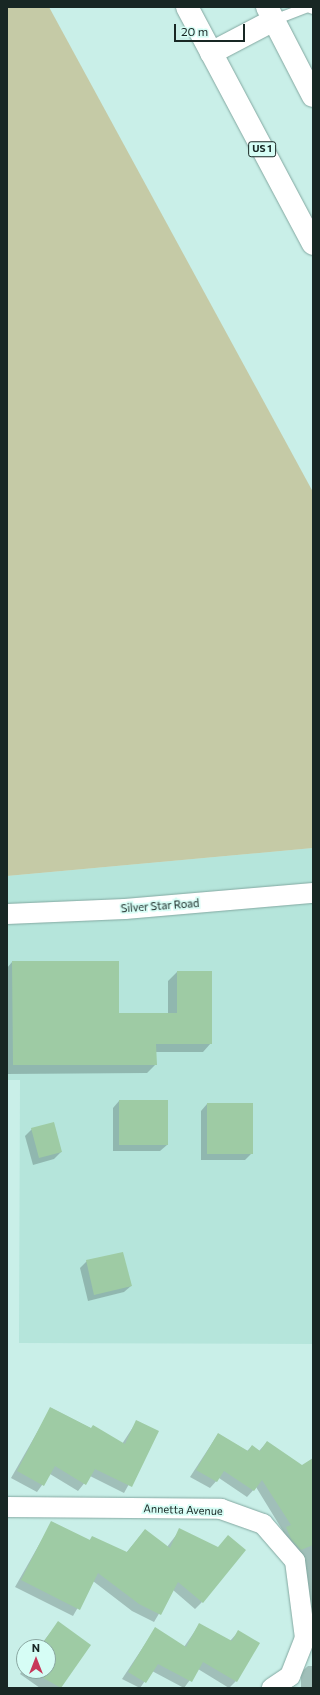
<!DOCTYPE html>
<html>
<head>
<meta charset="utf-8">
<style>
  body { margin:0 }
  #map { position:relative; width:320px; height:1695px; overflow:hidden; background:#c9efe8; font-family:Commissioner,sans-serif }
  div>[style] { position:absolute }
  .built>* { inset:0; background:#b5e5db }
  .green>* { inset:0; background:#c5caa6 }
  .shadow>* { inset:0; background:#0003 }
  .building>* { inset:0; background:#9ecba4 }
  .roads { filter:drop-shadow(0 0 1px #83a8a1) drop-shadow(0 0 1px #83a8a1) }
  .lane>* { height:10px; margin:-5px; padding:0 5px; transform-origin:5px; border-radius:5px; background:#fff }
  .street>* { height:20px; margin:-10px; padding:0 10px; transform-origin:10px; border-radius:10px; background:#fff }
  .primary>* { height:22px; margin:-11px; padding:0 11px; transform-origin:11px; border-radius:11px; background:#fff }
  span { translate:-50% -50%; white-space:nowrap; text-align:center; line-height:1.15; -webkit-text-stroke:3.5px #d6fdf5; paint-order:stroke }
  .shield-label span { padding:1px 3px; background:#d6fdf5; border:1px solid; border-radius:3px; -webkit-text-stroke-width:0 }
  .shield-label { font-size:10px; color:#182724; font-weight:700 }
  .street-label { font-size:11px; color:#182724 }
  .frame { position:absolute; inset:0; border:8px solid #182724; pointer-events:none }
  .north { position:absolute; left:16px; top:1639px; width:40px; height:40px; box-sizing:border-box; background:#d6fdf5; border:1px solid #8aa7a1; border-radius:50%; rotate:0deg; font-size:11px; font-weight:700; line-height:16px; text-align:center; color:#182724 }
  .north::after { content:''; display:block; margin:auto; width:14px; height:18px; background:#c73759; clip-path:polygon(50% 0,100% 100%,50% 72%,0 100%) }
  .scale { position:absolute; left:174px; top:24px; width:71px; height:18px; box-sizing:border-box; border:2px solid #182724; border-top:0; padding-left:5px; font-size:12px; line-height:14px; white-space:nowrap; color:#182724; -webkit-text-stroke:3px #d6fdf5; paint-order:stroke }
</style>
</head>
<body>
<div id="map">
  <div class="built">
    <i style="clip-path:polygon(313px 848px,313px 1344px,19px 1343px,20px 1080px,7px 1080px,7px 876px)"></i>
  </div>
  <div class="green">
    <i style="clip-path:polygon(7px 7px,49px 7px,313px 492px,313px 848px,7px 876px)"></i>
  </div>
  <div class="shadow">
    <i style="clip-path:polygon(12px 962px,118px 1014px,168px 1014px,168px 981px,177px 972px,211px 1043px,203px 1052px,156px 1052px,156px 1064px,147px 1073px,7px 1074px,7px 968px)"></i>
    <i style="clip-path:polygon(119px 1101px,167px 1145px,160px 1151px,113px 1151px,113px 1108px)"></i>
    <i style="clip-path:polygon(207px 1104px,252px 1153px,245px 1160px,201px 1160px,201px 1111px)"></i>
    <i style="clip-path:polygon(32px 1129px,61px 1152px,54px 1159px,33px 1165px,25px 1136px)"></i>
    <i style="clip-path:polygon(87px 1261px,131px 1286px,124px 1292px,88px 1301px,80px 1268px)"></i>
    <i style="clip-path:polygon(51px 1408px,122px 1444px,137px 1421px,158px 1432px,124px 1493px,90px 1476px,78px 1491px,50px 1474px,37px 1492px,11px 1478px)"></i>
    <i style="clip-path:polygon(218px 1434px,247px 1451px,252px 1446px,259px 1451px,267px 1442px,302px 1466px,313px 1459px,313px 1615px,298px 1554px,280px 1534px,283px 1531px,256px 1487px,247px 1497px,219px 1478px,210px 1488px,190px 1477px)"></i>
    <i style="clip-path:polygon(52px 1522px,89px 1541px,92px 1537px,126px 1553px,145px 1530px,167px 1547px,180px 1530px,202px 1602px,195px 1609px,173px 1590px,154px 1622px,132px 1611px,93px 1581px,73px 1616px,15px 1587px)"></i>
    <i style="clip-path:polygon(58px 1623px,90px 1645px,59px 1688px,40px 1688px,20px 1674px,24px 1668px,24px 1671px,48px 1671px,48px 1647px,39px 1647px)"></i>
    <i style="clip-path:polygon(199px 1625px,230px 1641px,238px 1632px,236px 1681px,229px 1688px,198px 1669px,184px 1688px,152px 1671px,140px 1688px,122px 1679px,155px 1629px,184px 1647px)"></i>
    <i style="clip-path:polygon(308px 1666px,313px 1666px,313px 1688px,301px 1688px,301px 1672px)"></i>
  </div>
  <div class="building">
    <i style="clip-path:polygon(12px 961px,119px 961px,119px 1013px,177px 1013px,177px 971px,212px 971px,212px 1044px,156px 1044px,157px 1065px,13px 1065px)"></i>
    <i style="clip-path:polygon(119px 1100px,168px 1100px,168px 1145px,119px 1145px)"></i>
    <i style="clip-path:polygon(207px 1103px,253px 1103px,253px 1154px,207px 1154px)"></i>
    <i style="clip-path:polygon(54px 1122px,62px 1152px,39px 1158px,31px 1128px)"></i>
    <i style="clip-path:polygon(123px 1252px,132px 1286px,94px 1295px,86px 1260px)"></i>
    <i style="clip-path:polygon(50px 1407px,91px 1428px,93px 1425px,125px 1444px,136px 1420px,159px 1431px,132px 1487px,95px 1469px,86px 1485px,55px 1466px,44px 1486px,17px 1471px)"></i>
    <i style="clip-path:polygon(218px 1433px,248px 1451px,252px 1445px,260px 1451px,267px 1441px,302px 1465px,313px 1458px,313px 1545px,301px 1550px,291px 1539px,286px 1527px,291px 1525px,262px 1480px,254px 1491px,224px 1471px,217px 1482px,196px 1470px)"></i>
    <i style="clip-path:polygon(51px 1521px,90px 1540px,92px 1536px,127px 1552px,145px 1529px,170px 1548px,179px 1528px,218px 1547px,228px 1535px,246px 1550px,203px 1603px,178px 1582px,161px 1615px,139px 1604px,98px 1573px,80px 1610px,21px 1580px)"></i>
    <i style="clip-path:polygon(58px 1621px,91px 1645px,61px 1688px,31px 1671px,48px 1671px,48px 1647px,40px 1647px)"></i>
    <i style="clip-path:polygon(199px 1623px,232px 1641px,238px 1630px,260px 1643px,237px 1682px,203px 1662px,192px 1682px,158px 1664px,146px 1683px,128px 1672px,155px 1627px,186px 1647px)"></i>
  </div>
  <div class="roads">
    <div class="lane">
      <i style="left:274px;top:20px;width:36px;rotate:-21deg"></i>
      <i style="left:308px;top:7px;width:5px;rotate:22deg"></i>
    </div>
    <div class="street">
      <i style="left:7px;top:914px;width:118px;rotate:-2.4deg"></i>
      <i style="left:125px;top:909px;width:189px;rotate:-4.9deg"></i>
      <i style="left:7px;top:1507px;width:214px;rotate:0.5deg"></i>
      <i style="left:221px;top:1509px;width:45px;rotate:19.7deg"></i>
      <i style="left:263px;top:1524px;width:49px;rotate:49.1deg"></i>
      <i style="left:295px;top:1561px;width:78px;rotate:82.6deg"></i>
      <i style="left:305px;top:1638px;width:41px;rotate:111.5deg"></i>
      <i style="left:290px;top:1676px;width:22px;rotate:146deg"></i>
    </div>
    <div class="primary">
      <i style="left:187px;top:7px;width:268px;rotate:62deg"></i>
      <i style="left:267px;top:7px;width:100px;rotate:62.7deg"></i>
      <i style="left:211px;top:53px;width:71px;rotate:-27.6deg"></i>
    </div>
  </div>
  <div class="shield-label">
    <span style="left:262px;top:149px">US 1</span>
  </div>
  <div class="street-label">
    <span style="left:160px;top:906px;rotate:-4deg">Silver Star Road</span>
    <span style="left:183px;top:1510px;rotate:2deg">Annetta Avenue</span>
  </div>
  <div class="frame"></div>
  <div class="north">N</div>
  <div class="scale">20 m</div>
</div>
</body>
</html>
